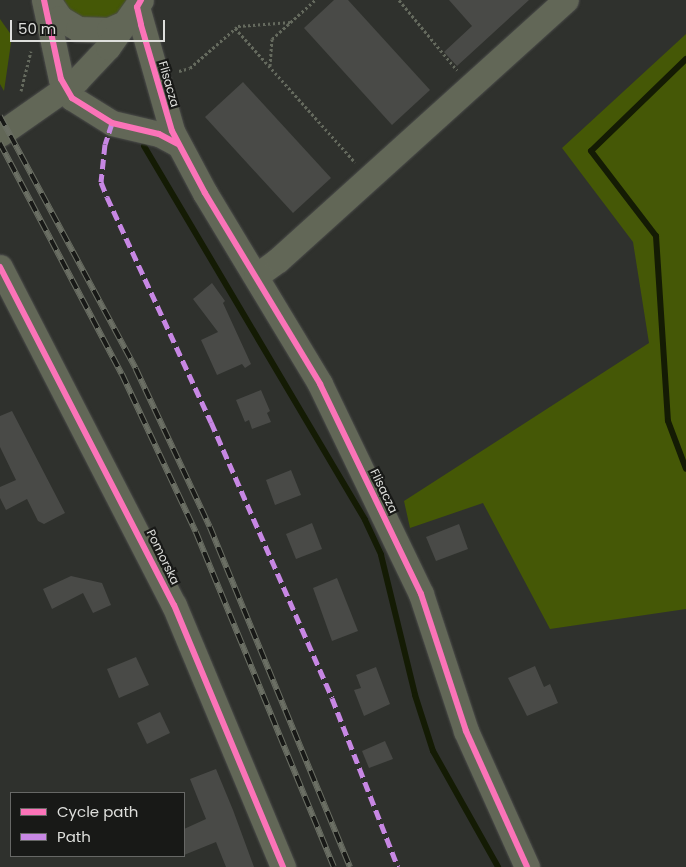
<!DOCTYPE html>
<html>
<head>
<meta charset="utf-8">
<style>
  body { margin:0 }
  #map { position:relative; width:686px; height:867px; overflow:hidden; background:#2f312d; font-family:Poppins,sans-serif }
  div>[style] { position:absolute }
  .green>* { inset:0; background:#455806 }
  .stream>* { height:6px; margin:-3px; padding:0 3px; transform-origin:3px; border-radius:3px; background:#141b04 }
  .building>* { inset:0; background:#494a47 }
  .path>* { height:3px; margin-top:-1.5px; transform-origin:0; background:repeating-linear-gradient(90deg,#656a5e 0 2.5px,transparent 0 5px) }
  .roads { filter:drop-shadow(0 0 1px #4b4c4a) drop-shadow(0 0 1px #4b4c4a) }
  .minor>* { height:25px; margin:-12.5px; padding:0 12.5px; transform-origin:12.5px; border-radius:12.5px; background:#626757 }
  .rail>* { height:5.5px; margin-top:-2.75px; transform-origin:0; background:repeating-linear-gradient(90deg,#181917 0 11px,#6b6f64 0 22px); box-sizing:border-box; border-block:1px solid #6b6f64 }
  .quiet>* { height:5px; margin-top:-2.5px; transform-origin:0; background:repeating-linear-gradient(90deg,#c787e3 0 10px,transparent 0 15px) }
  .cycleway>* { height:6px; margin:-3px; padding:0 3px; transform-origin:3px; border-radius:3px; background:#fb73b8 }
  span { translate:-50% -50%; white-space:nowrap; text-align:center; line-height:1.15; -webkit-text-stroke:4.5px #181917; paint-order:stroke }
  .street-label { font-size:12px; color:#dedfdc }
  .legend { position:absolute; left:10px; top:792px; width:175px; height:65px; box-sizing:border-box; background:#181917; border:1px solid #676866; margin:0; padding:6px 9px; list-style:none; font-size:15px; color:#dedfdc }
  .legend li { display:flex; align-items:center; gap:10px; height:25px }
  .legend b { width:25px; border:1px solid #676866 }
  .scale { position:absolute; left:10px; top:20px; width:155px; height:22px; box-sizing:border-box; border:2px solid #dedfdc; border-top:0; padding-left:6px; font-size:15px; line-height:18px; white-space:nowrap; color:#dedfdc; -webkit-text-stroke:4px #181917; paint-order:stroke }
</style>
</head>
<body>
<div id="map">
  <div class="green">
    <i style="clip-path:polygon(64px 0,129px 0,123px 10px,103px 22px,69px 15px)"></i>
    <i style="clip-path:polygon(0 19px,12px 36px,4px 91px,0 84px)"></i>
    <i style="clip-path:polygon(686px 34px,686px 609px,550px 629px,483px 503px,410px 528px,404px 501px,649px 343px,633px 242px,562px 148px)"></i>
  </div>
  <div class="stream">
    <i style="left:686px;top:59px;width:132px;rotate:135.9deg"></i>
    <i style="left:591px;top:151px;width:107px;rotate:52.6deg"></i>
    <i style="left:656px;top:236px;width:185px;rotate:86.3deg"></i>
    <i style="left:668px;top:421px;width:51px;rotate:69.4deg"></i>
    <i style="left:144px;top:146px;width:434px;rotate:59.4deg"></i>
    <i style="left:365px;top:520px;width:38px;rotate:65deg"></i>
    <i style="left:381px;top:555px;width:144px;rotate:76.3deg"></i>
    <i style="left:415px;top:695px;width:59px;rotate:72.2deg"></i>
    <i style="left:433px;top:751px;width:133px;rotate:60.7deg"></i>
  </div>
  <div class="building">
    <i style="clip-path:polygon(334px 0,348px 0,430px 90px,392px 125px,304px 28px)"></i>
    <i style="clip-path:polygon(449px 0,529px 0,457px 66px,444px 52px,472px 26px)"></i>
    <i style="clip-path:polygon(243px 82px,331px 178px,293px 213px,205px 117px)"></i>
    <i style="clip-path:polygon(212px 283px,225px 301px,223px 303px,251px 364px,245px 368px,242px 364px,217px 375px,201px 340px,218px 332px,193px 299px)"></i>
    <i style="clip-path:polygon(261px 390px,270px 411px,267px 413px,271px 422px,252px 429px,249px 420px,245px 422px,236px 400px)"></i>
    <i style="clip-path:polygon(12px 411px,65px 513px,44px 524px,38px 521px,27px 499px,6px 510px,0 498px,0 487px,16px 480px,0 447px,0 416px)"></i>
    <i style="clip-path:polygon(291px 470px,301px 495px,275px 505px,266px 480px)"></i>
    <i style="clip-path:polygon(312px 523px,322px 549px,296px 559px,286px 534px)"></i>
    <i style="clip-path:polygon(459px 524px,468px 549px,436px 561px,426px 537px)"></i>
    <i style="clip-path:polygon(71px 576px,102px 583px,111px 605px,93px 613px,83px 593px,52px 609px,43px 589px)"></i>
    <i style="clip-path:polygon(337px 578px,358px 631px,332px 641px,313px 588px)"></i>
    <i style="clip-path:polygon(136px 657px,149px 685px,119px 698px,107px 669px)"></i>
    <i style="clip-path:polygon(535px 666px,544px 687px,550px 684px,558px 703px,527px 716px,508px 678px)"></i>
    <i style="clip-path:polygon(376px 667px,390px 704px,364px 716px,354px 690px,361px 688px,356px 675px)"></i>
    <i style="clip-path:polygon(160px 712px,170px 733px,147px 744px,137px 723px)"></i>
    <i style="clip-path:polygon(385px 741px,393px 759px,369px 768px,362px 751px)"></i>
    <i style="clip-path:polygon(216px 769px,233px 810px,254px 867px,226px 867px,216px 842px,184px 855px,184px 829px,206px 819px,190px 779px)"></i>
  </div>
  <div class="path">
    <i style="left:399px;top:0;width:91px;rotate:50.4deg"></i>
    <i style="left:235px;top:28px;width:180px;rotate:48.2deg"></i>
    <i style="left:270px;top:66px;width:27px;rotate:-86deg"></i>
    <i style="left:272px;top:39px;width:58px;rotate:-42.2deg"></i>
    <i style="left:179px;top:71px;width:11px;rotate:-15deg"></i>
    <i style="left:190px;top:68px;width:64px;rotate:-41.2deg"></i>
    <i style="left:238px;top:26px;width:53px;rotate:-4.3deg"></i>
    <i style="left:21px;top:91px;width:41px;rotate:-76deg"></i>
  </div>
  <div class="roads">
    <div class="minor">
      <i style="left:44px;top:0;width:81px;rotate:77.9deg"></i>
      <i style="left:61px;top:79px;width:22px;rotate:60deg"></i>
      <i style="left:72px;top:98px;width:47px;rotate:32deg"></i>
      <i style="left:112px;top:123px;width:48px;rotate:13.2deg"></i>
      <i style="left:159px;top:134px;width:21px;rotate:28deg"></i>
      <i style="left:48px;top:0;width:22px;rotate:56deg"></i>
      <i style="left:60px;top:18px;width:21px;rotate:31deg"></i>
      <i style="left:78px;top:29px;width:31px;rotate:2deg"></i>
      <i style="left:109px;top:30px;width:20px;rotate:-24deg"></i>
      <i style="left:137px;top:7px;width:129px;rotate:74.2deg"></i>
      <i style="left:172px;top:131px;width:70px;rotate:62deg"></i>
      <i style="left:205px;top:193px;width:223px;rotate:58.9deg"></i>
      <i style="left:320px;top:384px;width:233px;rotate:64.3deg"></i>
      <i style="left:421px;top:594px;width:144px;rotate:71.8deg"></i>
      <i style="left:466px;top:731px;width:149px;rotate:65.8deg"></i>
      <i style="left:0;top:134px;width:94px;rotate:-35deg"></i>
      <i style="left:77px;top:80px;width:45px;rotate:-46.8deg"></i>
      <i style="left:108px;top:47px;width:57px;rotate:-54.9deg"></i>
      <i style="left:0;top:267px;width:380px;rotate:62.8deg"></i>
      <i style="left:174px;top:605px;width:284px;rotate:67.4deg"></i>
      <i style="left:256px;top:276px;width:27px;rotate:-36deg"></i>
      <i style="left:278px;top:260px;width:388px;rotate:-42.1deg"></i>
    </div>
  </div>
  <div class="rail">
    <i style="left:0;top:116px;width:287px;rotate:61.7deg"></i>
    <i style="left:136px;top:369px;width:174px;rotate:64.9deg"></i>
    <i style="left:210px;top:527px;width:368px;rotate:67.6deg"></i>
    <i style="left:0;top:143px;width:261px;rotate:62.2deg"></i>
    <i style="left:122px;top:374px;width:174px;rotate:64.9deg"></i>
    <i style="left:196px;top:532px;width:362px;rotate:67.6deg"></i>
  </div>
  <div class="quiet">
    <i style="left:112px;top:123px;width:22px;rotate:108deg"></i>
    <i style="left:105px;top:144px;width:38px;rotate:96deg"></i>
    <i style="left:101px;top:182px;width:16px;rotate:68deg"></i>
    <i style="left:107px;top:197px;width:248px;rotate:65.2deg"></i>
    <i style="left:211px;top:422px;width:301px;rotate:66.3deg"></i>
    <i style="left:332px;top:698px;width:181px;rotate:68.7deg"></i>
  </div>
  <div class="cycleway">
    <i style="left:44px;top:0;width:81px;rotate:77.9deg"></i>
    <i style="left:61px;top:79px;width:22px;rotate:60deg"></i>
    <i style="left:72px;top:98px;width:47px;rotate:32deg"></i>
    <i style="left:112px;top:123px;width:48px;rotate:13.2deg"></i>
    <i style="left:159px;top:134px;width:21px;rotate:28deg"></i>
    <i style="left:141px;top:0;width:8px;rotate:120deg"></i>
    <i style="left:137px;top:7px;width:18px;rotate:77deg"></i>
    <i style="left:141px;top:25px;width:110px;rotate:73.7deg"></i>
    <i style="left:172px;top:131px;width:70px;rotate:62deg"></i>
    <i style="left:205px;top:193px;width:223px;rotate:58.9deg"></i>
    <i style="left:320px;top:384px;width:233px;rotate:64.3deg"></i>
    <i style="left:421px;top:594px;width:144px;rotate:71.8deg"></i>
    <i style="left:466px;top:731px;width:149px;rotate:65.8deg"></i>
    <i style="left:0;top:267px;width:380px;rotate:62.8deg"></i>
    <i style="left:174px;top:605px;width:284px;rotate:67.4deg"></i>
  </div>
  <div class="street-label">
    <span style="left:169px;top:84px;rotate:74deg">Flisacza</span>
    <span style="left:384px;top:491px;rotate:64deg">Flisacza</span>
    <span style="left:163px;top:557px;rotate:64deg">Pomorska</span>
  </div>
  <ul class="legend">
  <li><b style="height:6px;background:#fb73b8"></b>Cycle path</li>
  <li><b style="height:6px;background:#c787e3"></b>Path</li>
  </ul>
  <div class="scale">50 m</div>
</div>
</body>
</html>
